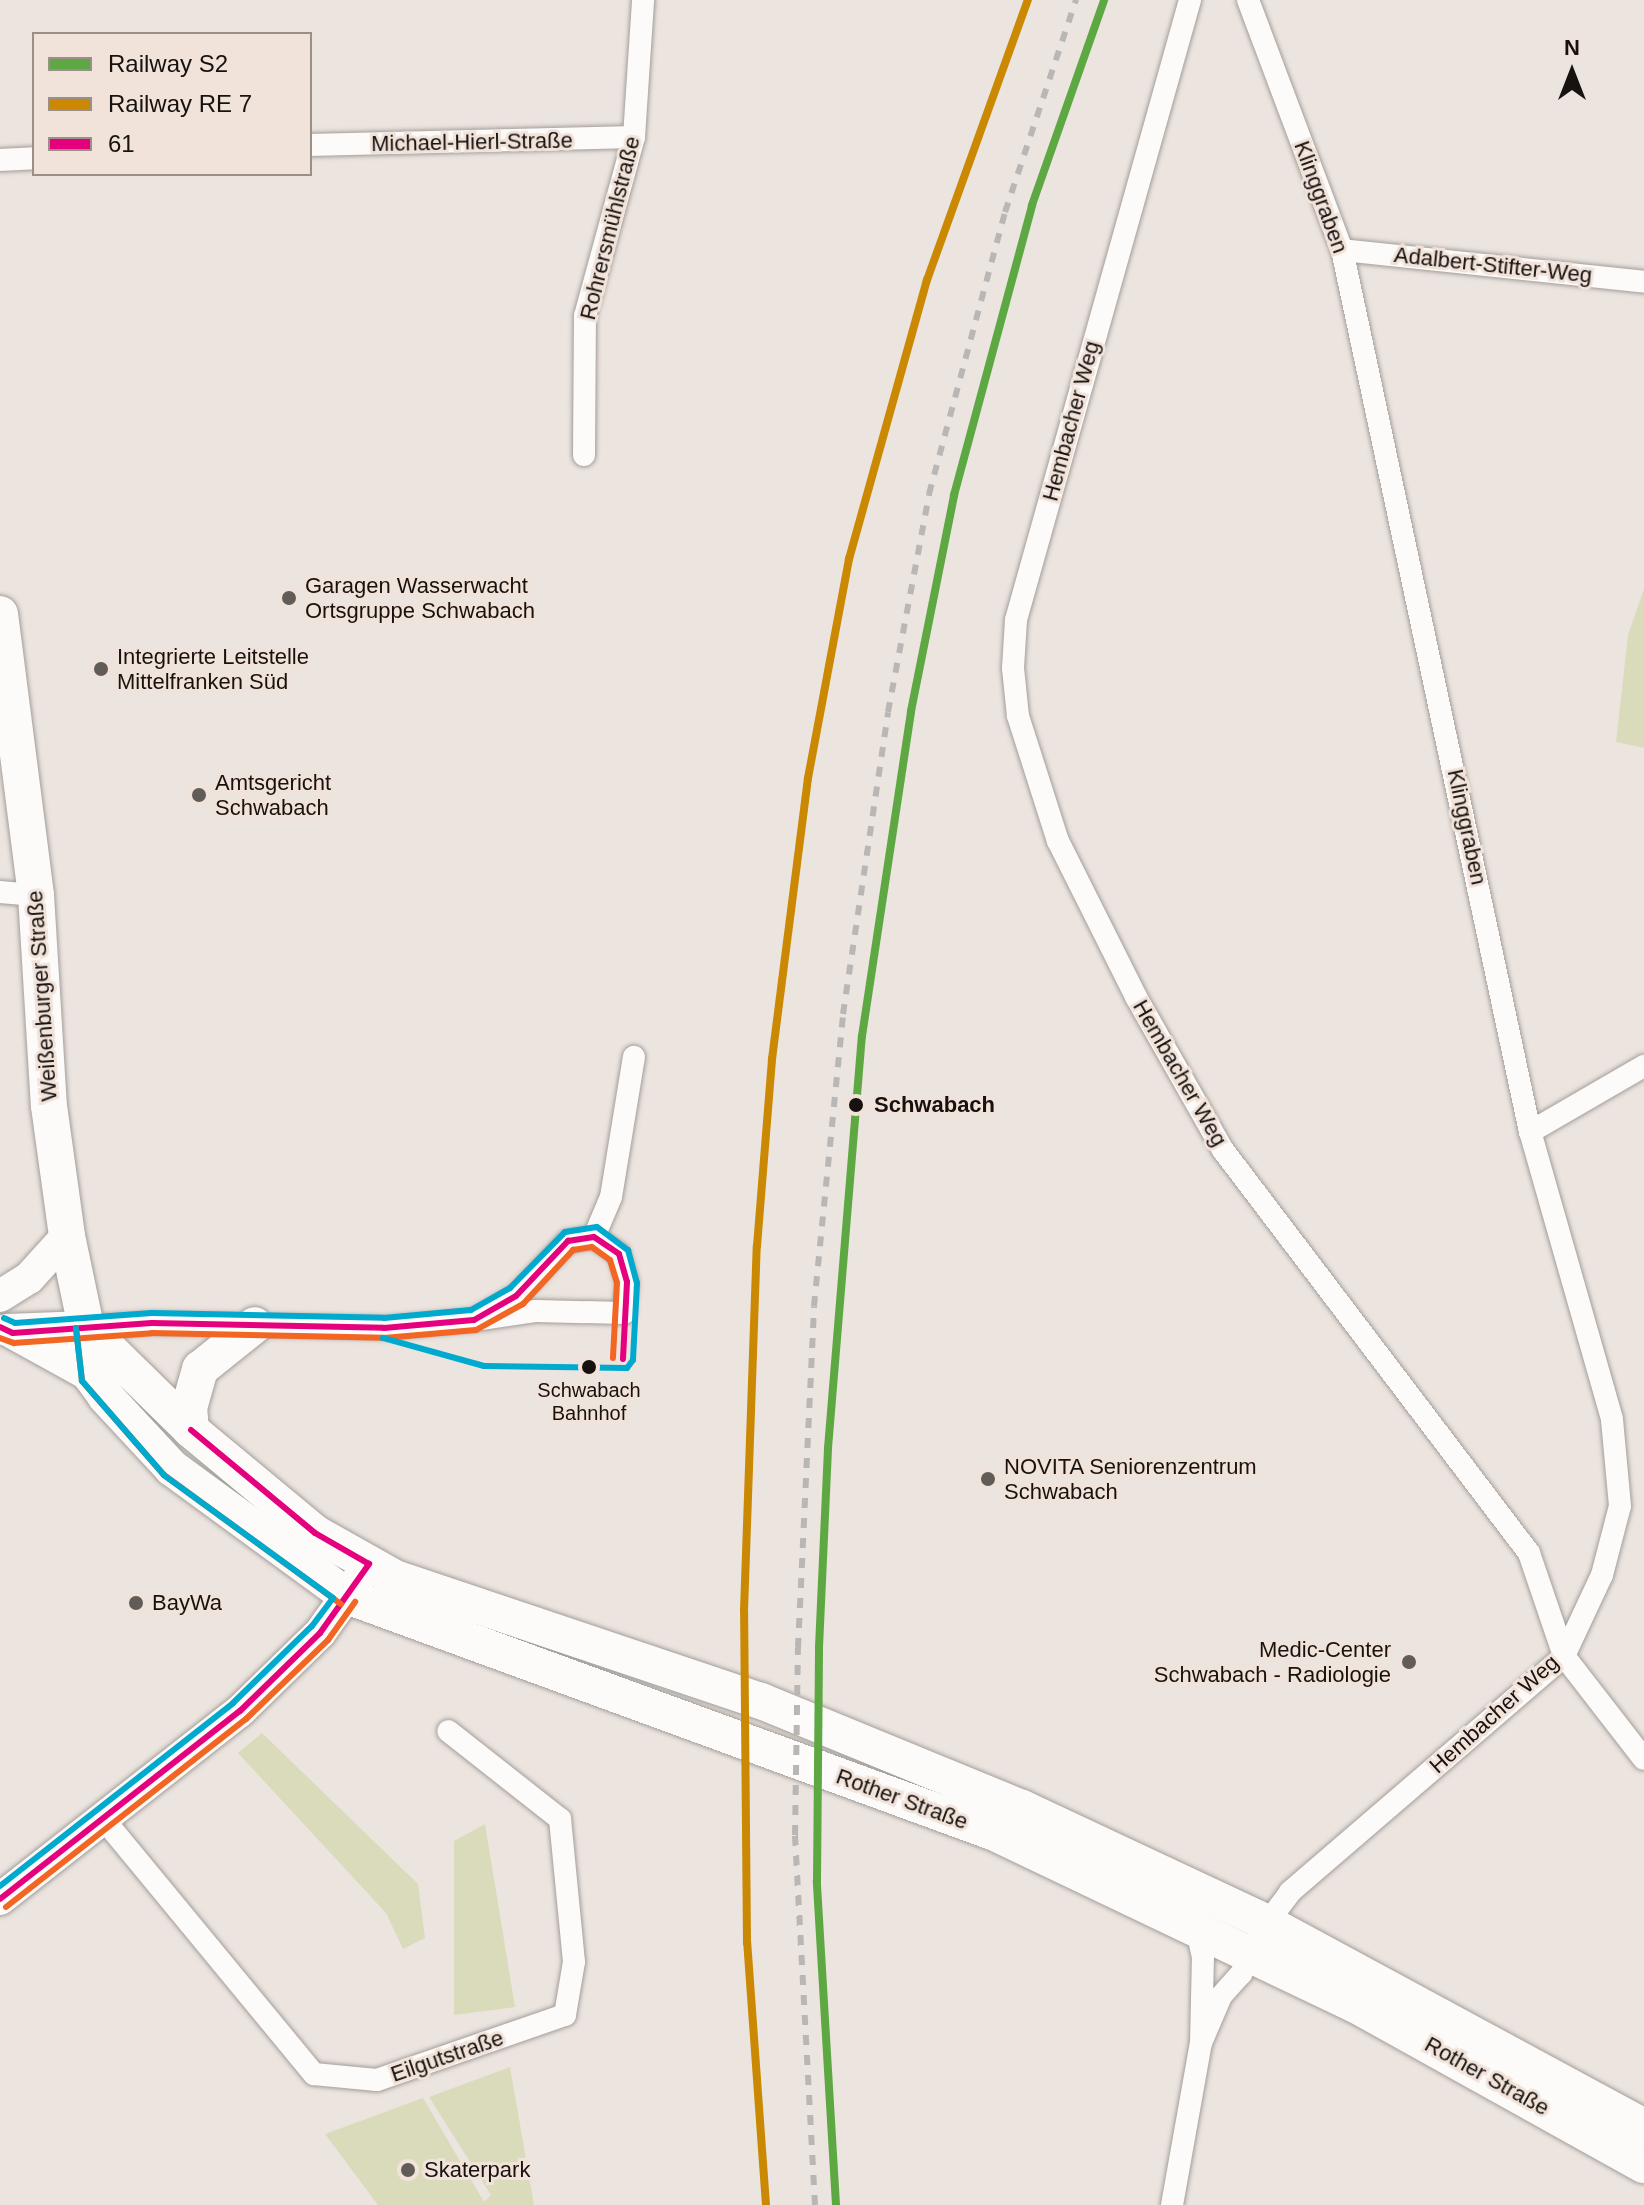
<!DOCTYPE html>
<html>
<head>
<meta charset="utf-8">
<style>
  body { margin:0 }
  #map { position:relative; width:1644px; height:2205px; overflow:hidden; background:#ece4df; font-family:Helvetica,sans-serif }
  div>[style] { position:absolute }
  .green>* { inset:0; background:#dadbbb }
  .roads { filter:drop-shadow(0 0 2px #a39e9a) drop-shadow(0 0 2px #a39e9a) }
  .street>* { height:22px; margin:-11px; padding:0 11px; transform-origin:11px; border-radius:11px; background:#fcfbfa }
  .secondary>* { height:32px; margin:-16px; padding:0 16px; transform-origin:16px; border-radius:16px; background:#fcfbfa }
  .primary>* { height:36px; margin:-18px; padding:0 18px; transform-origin:18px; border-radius:18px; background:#fcfbfa }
  .rail>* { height:6px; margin-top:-3px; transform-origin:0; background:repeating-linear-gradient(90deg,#b9b7b5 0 10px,transparent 0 20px) }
  .bus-1>* { height:6px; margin:-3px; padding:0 3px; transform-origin:3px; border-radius:3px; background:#e5007d }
  .bus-2>* { height:6px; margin:-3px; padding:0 3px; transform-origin:3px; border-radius:3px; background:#f26522 }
  .bus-3>* { height:6px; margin:-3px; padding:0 3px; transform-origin:3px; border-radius:3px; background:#00a9ce }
  .rail-1>* { height:8px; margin:-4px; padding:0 4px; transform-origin:4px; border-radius:4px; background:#5da843 }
  .rail-2>* { height:8px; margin:-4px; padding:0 4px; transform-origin:4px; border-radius:4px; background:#ca8803 }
  .dots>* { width:22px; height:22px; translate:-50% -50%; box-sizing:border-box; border:4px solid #f1e3da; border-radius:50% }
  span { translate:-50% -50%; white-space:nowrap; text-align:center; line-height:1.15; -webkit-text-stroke:6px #f1e3da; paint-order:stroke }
  .bus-label { font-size:20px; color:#17120f }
  .street-label { font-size:22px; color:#17120f }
  .poi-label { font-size:22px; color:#17120f }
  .left { translate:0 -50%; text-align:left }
  .right { translate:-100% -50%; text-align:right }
  .stop-label { font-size:22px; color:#17120f; font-weight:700 }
  .legend { position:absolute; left:32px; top:32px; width:280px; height:144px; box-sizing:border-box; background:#f1e3da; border:2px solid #9a8f89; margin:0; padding:10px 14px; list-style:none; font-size:24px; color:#17120f }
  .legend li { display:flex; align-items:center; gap:16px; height:40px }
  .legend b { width:40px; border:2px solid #9a8f89 }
  .north { position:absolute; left:1532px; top:32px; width:80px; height:80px; -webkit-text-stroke:6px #f1e3da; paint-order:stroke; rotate:0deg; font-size:22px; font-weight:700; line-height:32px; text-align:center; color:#17120f }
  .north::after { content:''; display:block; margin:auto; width:28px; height:36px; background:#17120f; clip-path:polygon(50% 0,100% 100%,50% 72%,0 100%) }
</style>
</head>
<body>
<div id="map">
  <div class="green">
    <i style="clip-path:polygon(1644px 589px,1644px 748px,1616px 742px,1628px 635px)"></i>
    <i style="clip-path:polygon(262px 1733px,418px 1884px,425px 1938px,403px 1949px,386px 1913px,238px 1753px)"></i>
    <i style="clip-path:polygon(485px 1824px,515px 2007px,454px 2015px,454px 1841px)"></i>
    <i style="clip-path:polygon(510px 2067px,534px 2205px,378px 2205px,325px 2134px,423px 2098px,484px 2202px,491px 2195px,429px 2097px)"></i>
  </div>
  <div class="roads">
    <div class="street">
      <i style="left:1190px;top:0;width:644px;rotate:105.68deg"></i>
      <i style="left:1016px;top:620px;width:48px;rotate:93.6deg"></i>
      <i style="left:1013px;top:668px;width:48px;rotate:84.1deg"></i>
      <i style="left:1018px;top:716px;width:131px;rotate:72.3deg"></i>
      <i style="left:1058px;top:841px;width:174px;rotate:63.4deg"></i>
      <i style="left:1136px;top:997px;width:176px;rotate:60.4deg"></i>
      <i style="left:1223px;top:1150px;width:506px;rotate:52.79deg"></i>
      <i style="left:1529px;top:1553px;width:109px;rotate:71.2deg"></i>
      <i style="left:1564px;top:1656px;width:130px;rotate:52.2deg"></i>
      <i style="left:310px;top:145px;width:324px;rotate:-1.4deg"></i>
      <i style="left:0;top:160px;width:34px;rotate:-3deg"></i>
      <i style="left:1342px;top:250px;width:304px;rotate:6deg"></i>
      <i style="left:584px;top:455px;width:139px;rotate:-89.6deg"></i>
      <i style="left:585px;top:316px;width:186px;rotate:-74.7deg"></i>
      <i style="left:634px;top:137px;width:137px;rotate:-86.2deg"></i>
      <i style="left:0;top:892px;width:36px;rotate:5deg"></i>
      <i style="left:1530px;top:1132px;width:132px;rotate:-30.1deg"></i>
      <i style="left:594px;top:1237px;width:43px;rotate:-67deg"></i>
      <i style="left:611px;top:1197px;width:142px;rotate:-80.7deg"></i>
      <i style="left:86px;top:1327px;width:66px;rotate:-3.5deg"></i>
      <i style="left:152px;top:1323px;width:232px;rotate:1.2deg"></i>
      <i style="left:384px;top:1328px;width:90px;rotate:-5.1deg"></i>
      <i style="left:474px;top:1320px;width:63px;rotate:-8.3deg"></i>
      <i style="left:536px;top:1311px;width:88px;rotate:1.3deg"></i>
      <i style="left:624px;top:1313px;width:31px;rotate:-84deg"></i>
      <i style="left:627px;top:1282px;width:29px;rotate:-106deg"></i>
      <i style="left:619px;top:1254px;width:30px;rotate:-146deg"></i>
      <i style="left:594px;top:1237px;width:26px;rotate:171deg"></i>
      <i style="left:568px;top:1241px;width:76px;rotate:133.4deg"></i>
      <i style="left:516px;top:1296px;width:48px;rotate:150.3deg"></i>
      <i style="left:106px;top:1822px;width:327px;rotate:50.5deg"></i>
      <i style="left:314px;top:2074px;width:63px;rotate:5.4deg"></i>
      <i style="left:377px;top:2080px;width:199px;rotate:-19.1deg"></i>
      <i style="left:565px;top:2015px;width:54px;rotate:-80.4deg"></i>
      <i style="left:574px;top:1962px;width:144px;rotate:-95.6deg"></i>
      <i style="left:560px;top:1819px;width:142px;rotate:-141.8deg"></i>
      <i style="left:1201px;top:2043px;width:51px;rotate:-66.9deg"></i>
      <i style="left:1221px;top:1996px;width:30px;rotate:-48deg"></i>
      <i style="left:1241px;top:1974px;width:57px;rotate:-63deg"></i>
      <i style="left:1267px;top:1923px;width:39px;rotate:-53deg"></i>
      <i style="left:1290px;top:1892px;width:362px;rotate:-40.7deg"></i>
      <i style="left:1564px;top:1656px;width:89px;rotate:-64.9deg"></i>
      <i style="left:1602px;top:1575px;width:71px;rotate:-75.4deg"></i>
      <i style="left:1620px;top:1506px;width:87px;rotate:-95.3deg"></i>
      <i style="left:1612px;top:1419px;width:298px;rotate:-105.9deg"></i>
      <i style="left:1530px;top:1132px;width:902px;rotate:-102.03deg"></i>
      <i style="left:1342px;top:250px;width:267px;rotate:-110.6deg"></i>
      <i style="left:1172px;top:2205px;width:165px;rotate:-79.9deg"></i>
      <i style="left:1201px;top:2043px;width:86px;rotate:-88.7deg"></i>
      <i style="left:1203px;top:1957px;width:32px;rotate:-103deg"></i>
    </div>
    <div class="secondary">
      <i style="left:0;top:1296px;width:34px;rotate:-32deg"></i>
      <i style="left:29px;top:1278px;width:57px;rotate:-47.9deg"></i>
      <i style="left:7px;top:1330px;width:79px;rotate:-2.2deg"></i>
      <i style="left:13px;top:1333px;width:89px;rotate:28.9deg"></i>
      <i style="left:0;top:1899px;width:305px;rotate:-38.1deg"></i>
      <i style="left:240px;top:1711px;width:112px;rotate:-44.3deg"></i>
      <i style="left:320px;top:1633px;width:85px;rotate:-54.6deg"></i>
    </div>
    <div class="primary">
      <i style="left:0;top:614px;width:283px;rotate:82.7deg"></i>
      <i style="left:36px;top:895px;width:211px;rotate:86.5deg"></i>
      <i style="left:49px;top:1106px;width:131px;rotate:82.1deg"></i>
      <i style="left:67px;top:1236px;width:93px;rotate:78.2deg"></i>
      <i style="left:86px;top:1327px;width:22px;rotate:93deg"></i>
      <i style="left:85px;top:1349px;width:28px;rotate:77deg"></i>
      <i style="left:91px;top:1376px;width:26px;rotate:54deg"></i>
      <i style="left:106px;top:1397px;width:97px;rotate:47.1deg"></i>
      <i style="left:172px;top:1468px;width:217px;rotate:36.2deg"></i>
      <i style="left:347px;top:1596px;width:690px;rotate:20.09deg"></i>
      <i style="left:995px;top:1833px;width:400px;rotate:25.5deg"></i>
      <i style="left:1356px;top:2005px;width:329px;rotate:29.1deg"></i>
      <i style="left:86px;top:1327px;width:147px;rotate:44.4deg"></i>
      <i style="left:191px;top:1430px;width:161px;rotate:39.7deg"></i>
      <i style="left:315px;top:1533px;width:92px;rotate:29.4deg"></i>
      <i style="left:395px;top:1578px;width:386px;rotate:18.6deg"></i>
      <i style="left:761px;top:1701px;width:282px;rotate:22.3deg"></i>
      <i style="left:1022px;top:1808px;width:271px;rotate:25.1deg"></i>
      <i style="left:1267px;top:1923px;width:429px;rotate:28.4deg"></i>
      <i style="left:191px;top:1430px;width:22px;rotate:-95deg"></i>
      <i style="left:189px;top:1408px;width:41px;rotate:-74.2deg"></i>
      <i style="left:200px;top:1369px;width:70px;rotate:-38.7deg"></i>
    </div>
  </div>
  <div class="rail">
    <i style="left:815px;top:2205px;width:371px;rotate:-93.1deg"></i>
    <i style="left:795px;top:1835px;width:187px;rotate:-89.1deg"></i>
    <i style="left:798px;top:1648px;width:342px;rotate:-87.3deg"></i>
    <i style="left:814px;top:1306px;width:293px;rotate:-84.3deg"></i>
    <i style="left:843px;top:1014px;width:305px;rotate:-81.5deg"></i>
    <i style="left:888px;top:712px;width:222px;rotate:-79.3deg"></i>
    <i style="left:929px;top:494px;width:292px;rotate:-74.9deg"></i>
    <i style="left:1005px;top:212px;width:224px;rotate:-71.5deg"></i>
  </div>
  <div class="bus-1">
    <i style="left:0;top:1327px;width:14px;rotate:25deg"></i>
    <i style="left:13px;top:1333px;width:139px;rotate:-4.1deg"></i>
    <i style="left:152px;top:1323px;width:232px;rotate:1.2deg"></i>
    <i style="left:384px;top:1328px;width:90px;rotate:-5.1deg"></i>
    <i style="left:474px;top:1320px;width:48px;rotate:-29.7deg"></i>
    <i style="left:516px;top:1296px;width:76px;rotate:-46.6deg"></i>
    <i style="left:568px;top:1241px;width:26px;rotate:-9deg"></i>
    <i style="left:594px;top:1237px;width:30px;rotate:34deg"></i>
    <i style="left:619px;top:1254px;width:29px;rotate:74deg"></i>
    <i style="left:627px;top:1282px;width:77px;rotate:93deg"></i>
    <i style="left:191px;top:1430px;width:161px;rotate:39.7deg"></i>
    <i style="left:315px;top:1533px;width:62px;rotate:29.9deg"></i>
    <i style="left:0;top:1899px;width:305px;rotate:-38.1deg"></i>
    <i style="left:240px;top:1711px;width:112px;rotate:-44.3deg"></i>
    <i style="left:320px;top:1633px;width:85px;rotate:-54.6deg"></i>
  </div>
  <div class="bus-2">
    <i style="left:76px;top:1328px;width:53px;rotate:83.5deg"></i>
    <i style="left:82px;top:1381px;width:125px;rotate:48.9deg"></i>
    <i style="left:164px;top:1475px;width:219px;rotate:36.1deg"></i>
    <i style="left:0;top:1338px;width:15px;rotate:20deg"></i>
    <i style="left:14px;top:1343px;width:138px;rotate:-4.1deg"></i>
    <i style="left:152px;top:1333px;width:232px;rotate:1.2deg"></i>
    <i style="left:384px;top:1338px;width:92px;rotate:-5deg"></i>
    <i style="left:476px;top:1330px;width:54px;rotate:-29deg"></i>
    <i style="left:523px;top:1304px;width:74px;rotate:-47.2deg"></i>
    <i style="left:573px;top:1250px;width:19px;rotate:-9deg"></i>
    <i style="left:592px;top:1247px;width:22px;rotate:36deg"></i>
    <i style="left:610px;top:1260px;width:24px;rotate:73deg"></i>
    <i style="left:617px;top:1283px;width:75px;rotate:93.1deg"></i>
    <i style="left:6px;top:1907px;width:305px;rotate:-38.1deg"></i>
    <i style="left:246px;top:1719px;width:114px;rotate:-43.9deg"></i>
    <i style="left:328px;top:1640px;width:47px;rotate:-54.6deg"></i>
  </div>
  <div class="bus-3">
    <i style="left:4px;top:1318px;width:12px;rotate:24deg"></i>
    <i style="left:15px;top:1323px;width:137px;rotate:-4.2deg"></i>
    <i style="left:152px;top:1313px;width:232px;rotate:1.2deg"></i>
    <i style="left:384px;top:1318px;width:87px;rotate:-5.3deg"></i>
    <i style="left:471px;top:1310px;width:45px;rotate:-29.4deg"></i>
    <i style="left:510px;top:1288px;width:78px;rotate:-45.5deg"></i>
    <i style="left:565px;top:1232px;width:32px;rotate:-9deg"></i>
    <i style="left:597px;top:1227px;width:39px;rotate:37deg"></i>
    <i style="left:628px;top:1250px;width:34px;rotate:75deg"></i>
    <i style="left:637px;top:1283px;width:77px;rotate:93deg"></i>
    <i style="left:633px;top:1360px;width:10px;rotate:127deg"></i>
    <i style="left:627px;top:1368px;width:143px;rotate:-179.2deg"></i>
    <i style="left:484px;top:1366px;width:105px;rotate:-164.5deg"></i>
    <i style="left:0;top:1886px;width:296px;rotate:-38.1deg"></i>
    <i style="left:233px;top:1703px;width:110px;rotate:-44.3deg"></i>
    <i style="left:312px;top:1626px;width:35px;rotate:-53deg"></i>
    <i style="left:333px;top:1598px;width:209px;rotate:-144deg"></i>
    <i style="left:164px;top:1475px;width:125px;rotate:-131.1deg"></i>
    <i style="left:82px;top:1381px;width:53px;rotate:-96.5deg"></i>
  </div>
  <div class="rail-1">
    <i style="left:836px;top:2205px;width:324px;rotate:-93.4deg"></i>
    <i style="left:817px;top:1882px;width:235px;rotate:-89.5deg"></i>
    <i style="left:819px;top:1647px;width:199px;rotate:-87.4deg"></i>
    <i style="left:828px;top:1448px;width:413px;rotate:-85.3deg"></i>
    <i style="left:862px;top:1036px;width:329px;rotate:-81.4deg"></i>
    <i style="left:911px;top:711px;width:220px;rotate:-78.7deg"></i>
    <i style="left:954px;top:495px;width:300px;rotate:-74.9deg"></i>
    <i style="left:1032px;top:205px;width:217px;rotate:-70.6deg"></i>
  </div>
  <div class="rail-2">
    <i style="left:766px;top:2205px;width:263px;rotate:-94.1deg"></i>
    <i style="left:747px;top:1943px;width:332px;rotate:-90.5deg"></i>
    <i style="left:744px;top:1611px;width:365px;rotate:-88deg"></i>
    <i style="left:757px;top:1246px;width:188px;rotate:-85.4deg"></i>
    <i style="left:772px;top:1059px;width:283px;rotate:-82.7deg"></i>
    <i style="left:808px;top:778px;width:223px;rotate:-79.4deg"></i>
    <i style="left:849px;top:559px;width:290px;rotate:-74.4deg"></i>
    <i style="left:927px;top:280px;width:298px;rotate:-70.2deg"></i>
  </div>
  <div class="dots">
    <i style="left:289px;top:598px;background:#625c58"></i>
    <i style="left:101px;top:669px;background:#625c58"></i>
    <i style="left:199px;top:795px;background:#625c58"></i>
    <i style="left:856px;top:1105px;background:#17120f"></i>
    <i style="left:589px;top:1367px;background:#17120f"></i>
    <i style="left:988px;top:1479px;background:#625c58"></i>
    <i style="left:136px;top:1603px;background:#625c58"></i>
    <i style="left:1409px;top:1662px;background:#625c58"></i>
    <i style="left:408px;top:2170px;background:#625c58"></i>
  </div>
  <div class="bus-label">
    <span style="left:589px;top:1402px">Schwabach<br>Bahnhof</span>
  </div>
  <div class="street-label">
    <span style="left:472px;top:142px;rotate:-1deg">Michael-Hierl-Straße</span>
    <span style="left:1321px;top:197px;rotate:70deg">Klinggraben</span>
    <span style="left:610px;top:228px;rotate:-76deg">Rohrersmühlstraße</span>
    <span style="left:1493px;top:265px;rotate:6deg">Adalbert-Stifter-Weg</span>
    <span style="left:1071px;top:421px;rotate:-75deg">Hembacher Weg</span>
    <span style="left:1467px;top:827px;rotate:78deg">Klinggraben</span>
    <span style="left:42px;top:996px;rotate:-94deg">Weißenburger Straße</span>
    <span style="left:1180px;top:1073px;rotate:60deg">Hembacher Weg</span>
    <span style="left:1494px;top:1714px;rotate:-42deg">Hembacher Weg</span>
    <span style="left:902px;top:1799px;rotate:20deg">Rother Straße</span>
    <span style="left:447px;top:2056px;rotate:-19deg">Eilgutstraße</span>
    <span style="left:1487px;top:2076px;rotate:29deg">Rother Straße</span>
  </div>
  <div class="poi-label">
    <span class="left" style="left:305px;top:598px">Garagen Wasserwacht<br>Ortsgruppe Schwabach</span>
    <span class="left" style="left:117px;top:669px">Integrierte Leitstelle<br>Mittelfranken Süd</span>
    <span class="left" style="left:215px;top:795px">Amtsgericht<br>Schwabach</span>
    <span class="left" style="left:1004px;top:1479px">NOVITA Seniorenzentrum<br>Schwabach</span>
    <span class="left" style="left:152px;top:1603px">BayWa</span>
    <span class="right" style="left:1391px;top:1662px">Medic-Center<br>Schwabach - Radiologie</span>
    <span class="left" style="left:424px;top:2170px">Skaterpark</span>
  </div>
  <div class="stop-label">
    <span class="left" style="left:874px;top:1105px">Schwabach</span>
  </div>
  <ul class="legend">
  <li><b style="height:10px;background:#5da843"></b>Railway S2</li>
  <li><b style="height:10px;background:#ca8803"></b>Railway RE 7</li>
  <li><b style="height:10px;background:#e5007d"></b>61</li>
  </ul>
  <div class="north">N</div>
</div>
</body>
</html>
